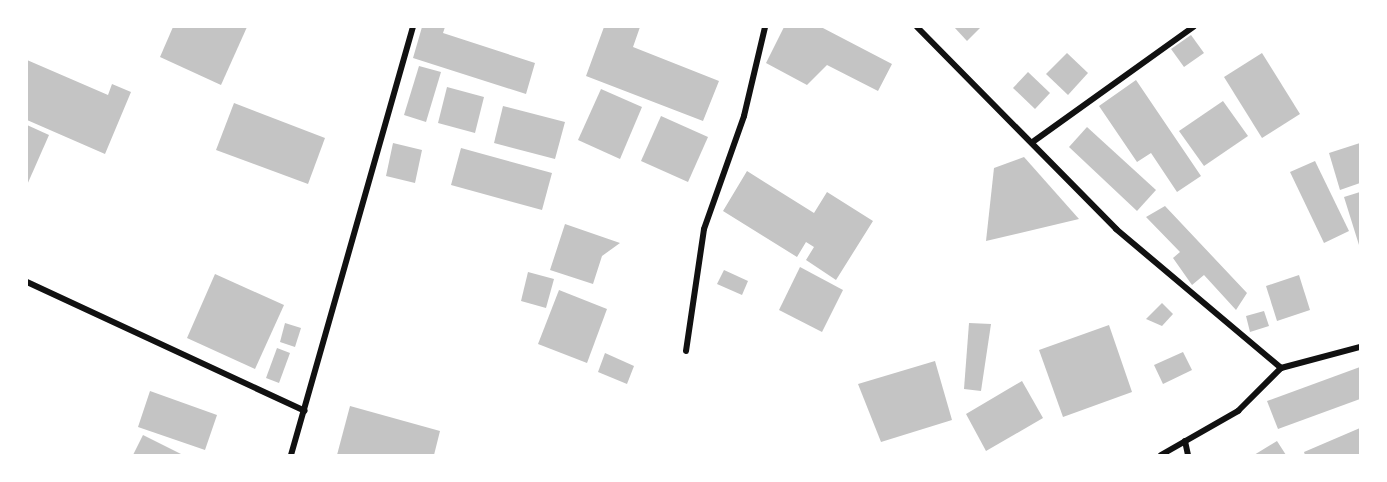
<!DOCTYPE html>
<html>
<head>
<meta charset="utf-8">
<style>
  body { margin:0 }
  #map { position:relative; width:1387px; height:482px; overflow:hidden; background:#fff; font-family:Ubuntu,sans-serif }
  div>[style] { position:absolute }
  .building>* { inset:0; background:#c4c4c4 }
  .minor>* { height:6px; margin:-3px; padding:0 3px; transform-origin:3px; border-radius:3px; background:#111 }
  span { translate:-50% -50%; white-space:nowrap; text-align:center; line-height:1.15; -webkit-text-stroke:6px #fff; paint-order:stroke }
  .frame { position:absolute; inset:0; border:28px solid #fff; pointer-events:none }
</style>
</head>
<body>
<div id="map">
  <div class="building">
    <i style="clip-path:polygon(173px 27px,247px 27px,221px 85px,160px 57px)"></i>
    <i style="clip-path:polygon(422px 27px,445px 27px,443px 33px,535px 63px,526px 94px,413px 58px)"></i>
    <i style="clip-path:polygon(604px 27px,640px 27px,633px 47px,719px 81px,703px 121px,586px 76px)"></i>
    <i style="clip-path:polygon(784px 27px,821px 27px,892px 64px,878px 91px,827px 65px,807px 85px,766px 63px)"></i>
    <i style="clip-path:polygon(954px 27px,981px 27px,967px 41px)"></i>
    <i style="clip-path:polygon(1191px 35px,1204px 53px,1184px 67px,1171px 49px)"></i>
    <i style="clip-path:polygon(1067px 53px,1088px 73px,1068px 95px,1046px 74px)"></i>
    <i style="clip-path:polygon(1262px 53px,1300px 114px,1262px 138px,1224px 77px)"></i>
    <i style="clip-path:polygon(27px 60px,108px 95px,112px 84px,131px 92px,105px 154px,27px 120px)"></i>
    <i style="clip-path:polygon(419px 66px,441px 72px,426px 122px,404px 115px)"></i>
    <i style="clip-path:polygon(1028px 72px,1050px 93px,1035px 109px,1013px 88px)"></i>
    <i style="clip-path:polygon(1136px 80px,1201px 176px,1177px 192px,1151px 153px,1137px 162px,1099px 106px)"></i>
    <i style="clip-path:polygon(447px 87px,484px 97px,475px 133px,438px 123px)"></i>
    <i style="clip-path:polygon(601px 89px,642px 107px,620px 159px,578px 140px)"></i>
    <i style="clip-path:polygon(1223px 101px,1248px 136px,1204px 166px,1179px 131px)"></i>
    <i style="clip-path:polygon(234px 103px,325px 138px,308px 184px,216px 150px)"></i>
    <i style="clip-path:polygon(503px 106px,565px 122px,555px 159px,494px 143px)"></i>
    <i style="clip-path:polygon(661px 116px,708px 137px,688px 182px,641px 161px)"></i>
    <i style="clip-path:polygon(27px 125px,49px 135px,27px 185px)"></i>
    <i style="clip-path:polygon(1087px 127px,1156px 190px,1137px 211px,1069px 147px)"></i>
    <i style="clip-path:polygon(393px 143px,422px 150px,415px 183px,386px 176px)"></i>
    <i style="clip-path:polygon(1360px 143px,1360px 183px,1340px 190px,1329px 153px)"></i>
    <i style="clip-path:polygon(461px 148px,552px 173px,542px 210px,451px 185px)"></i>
    <i style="clip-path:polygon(1024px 157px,1079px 219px,986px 241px,994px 168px)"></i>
    <i style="clip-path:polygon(1315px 161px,1349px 231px,1324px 243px,1290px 172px)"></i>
    <i style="clip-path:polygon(747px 171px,814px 213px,827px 192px,873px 221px,836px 280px,806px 260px,814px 247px,806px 242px,797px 257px,723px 211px)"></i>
    <i style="clip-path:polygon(1360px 192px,1360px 245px,1359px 245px,1344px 197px)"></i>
    <i style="clip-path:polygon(1165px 206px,1247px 293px,1236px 310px,1204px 275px,1192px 285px,1173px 258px,1180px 252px,1146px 217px)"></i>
    <i style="clip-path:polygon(565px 224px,620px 243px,602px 256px,593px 284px,550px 270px)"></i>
    <i style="clip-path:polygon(800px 267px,843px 290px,822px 332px,779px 310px)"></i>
    <i style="clip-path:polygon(724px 270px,748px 281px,742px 295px,717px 284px)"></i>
    <i style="clip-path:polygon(528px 272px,554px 279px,546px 308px,521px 301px)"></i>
    <i style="clip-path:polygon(215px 274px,284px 305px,255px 369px,187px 338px)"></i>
    <i style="clip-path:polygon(1299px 275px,1310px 310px,1277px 321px,1266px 286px)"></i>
    <i style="clip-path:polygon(559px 290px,607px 309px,587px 363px,538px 344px)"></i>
    <i style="clip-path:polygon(1162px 303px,1173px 314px,1162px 326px,1146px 319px)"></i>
    <i style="clip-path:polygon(1264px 311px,1269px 326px,1250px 332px,1246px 316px)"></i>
    <i style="clip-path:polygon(285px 323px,301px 328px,295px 347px,280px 342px)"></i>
    <i style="clip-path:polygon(969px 323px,991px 324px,981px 391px,964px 389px)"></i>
    <i style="clip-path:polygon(1109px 325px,1132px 392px,1063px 417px,1039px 350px)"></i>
    <i style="clip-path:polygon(277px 348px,290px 353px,279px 383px,266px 378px)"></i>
    <i style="clip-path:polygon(1183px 352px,1192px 370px,1163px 384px,1154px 365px)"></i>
    <i style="clip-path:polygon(605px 353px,634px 366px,627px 384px,598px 372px)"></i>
    <i style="clip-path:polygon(935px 361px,952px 420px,881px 442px,858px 384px)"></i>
    <i style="clip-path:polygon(1360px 367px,1360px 399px,1278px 429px,1267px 401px)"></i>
    <i style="clip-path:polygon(1022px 381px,1043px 418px,986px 451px,966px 414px)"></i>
    <i style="clip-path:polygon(150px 391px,217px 415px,205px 450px,138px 427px)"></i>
    <i style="clip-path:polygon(350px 406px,440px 431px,434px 455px,337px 455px)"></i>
    <i style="clip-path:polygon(1360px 428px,1360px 455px,1305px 455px,1304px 452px)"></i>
    <i style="clip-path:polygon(143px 435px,183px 455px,133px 455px)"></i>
    <i style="clip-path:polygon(1277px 441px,1286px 455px,1254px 455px)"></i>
  </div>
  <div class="minor">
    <i style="left:917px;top:27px;width:284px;rotate:45.4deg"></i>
    <i style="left:1116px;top:229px;width:216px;rotate:40.1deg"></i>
    <i style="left:1034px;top:141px;width:196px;rotate:-35.6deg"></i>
    <i style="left:27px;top:282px;width:306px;rotate:24.9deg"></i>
    <i style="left:686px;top:351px;width:123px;rotate:-81.6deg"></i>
    <i style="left:704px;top:229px;width:120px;rotate:-70.5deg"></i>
    <i style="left:744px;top:116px;width:91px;rotate:-76.7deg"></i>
    <i style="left:1185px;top:441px;width:14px;rotate:78deg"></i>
    <i style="left:291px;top:455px;width:445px;rotate:-74.1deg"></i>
    <i style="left:1161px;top:455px;width:89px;rotate:-29.7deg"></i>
    <i style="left:1238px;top:411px;width:61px;rotate:-45deg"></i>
    <i style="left:1281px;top:368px;width:82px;rotate:-14.9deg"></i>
  </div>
  <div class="frame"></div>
</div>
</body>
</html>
